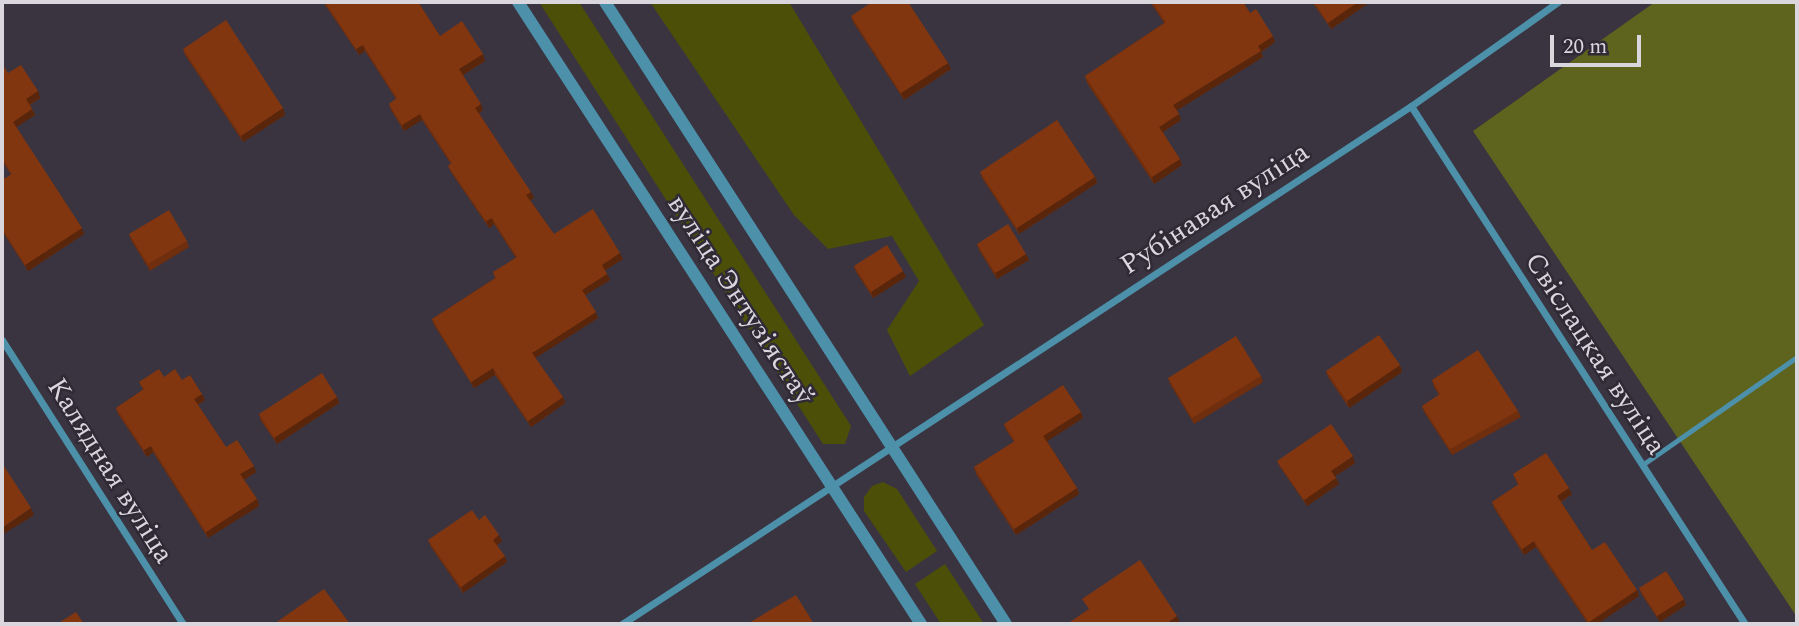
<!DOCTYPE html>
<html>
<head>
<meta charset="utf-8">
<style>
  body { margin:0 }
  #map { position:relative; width:1799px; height:626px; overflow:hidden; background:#3a3441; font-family:Spectral,serif }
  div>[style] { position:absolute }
  .green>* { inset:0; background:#4c4f07 }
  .forest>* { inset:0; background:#5e631d }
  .service>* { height:5px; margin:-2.5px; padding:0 2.5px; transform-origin:2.5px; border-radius:2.5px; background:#4d90a9 }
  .minor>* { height:7px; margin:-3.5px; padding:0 3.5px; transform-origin:3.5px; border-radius:3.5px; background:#4d90a9 }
  .tertiary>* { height:12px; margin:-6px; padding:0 6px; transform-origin:6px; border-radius:6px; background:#4d90a9 }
  .wall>* { inset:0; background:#6f2e0e }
  .shaded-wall>* { inset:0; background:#5a260b }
  .building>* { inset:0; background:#813610 }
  span { translate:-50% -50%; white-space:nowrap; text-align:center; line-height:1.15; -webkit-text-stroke:5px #2f2a36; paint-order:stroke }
  .street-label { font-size:28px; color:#dad6de }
  .frame { position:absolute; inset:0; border:4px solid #dad6de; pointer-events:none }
  .scale { position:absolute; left:1550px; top:35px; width:91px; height:32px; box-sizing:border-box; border:4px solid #dad6de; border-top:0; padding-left:9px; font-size:21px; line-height:24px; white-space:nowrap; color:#dad6de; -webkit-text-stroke:5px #2f2a36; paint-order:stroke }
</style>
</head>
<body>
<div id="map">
  <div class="green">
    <i style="clip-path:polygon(539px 2px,579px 2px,851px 426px,845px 444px,823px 444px)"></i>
    <i style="clip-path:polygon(650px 2px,789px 2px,984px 325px,910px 376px,887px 330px,919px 281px,892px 236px,828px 249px,794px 215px)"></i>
    <i style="clip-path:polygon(883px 482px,897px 489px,937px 551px,906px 572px,864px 511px,864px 497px,872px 486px)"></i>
    <i style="clip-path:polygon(945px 564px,984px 624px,941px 624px,915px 584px)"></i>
  </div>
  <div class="forest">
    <i style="clip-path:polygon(1655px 2px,1797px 2px,1797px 617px,1473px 131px)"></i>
  </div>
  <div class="service">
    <i style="left:1642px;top:465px;width:189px;rotate:-34.9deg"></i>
  </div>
  <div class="minor">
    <i style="left:1411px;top:106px;width:616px;rotate:57.19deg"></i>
    <i style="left:2px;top:340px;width:337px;rotate:57.5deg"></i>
    <i style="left:622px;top:624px;width:944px;rotate:-33.29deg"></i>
    <i style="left:1411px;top:106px;width:180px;rotate:-35.3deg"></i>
  </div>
  <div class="tertiary">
    <i style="left:518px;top:2px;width:741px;rotate:57.06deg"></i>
    <i style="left:605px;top:2px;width:740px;rotate:57.19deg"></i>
  </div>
  <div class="wall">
    <i style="clip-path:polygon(323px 2px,418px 2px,440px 36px,483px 54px,485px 61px,463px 75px,483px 110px,479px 113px,534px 198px,530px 200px,554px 234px,623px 259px,605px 270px,610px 280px,585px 295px,598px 318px,535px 358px,563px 397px,565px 403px,531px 427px,495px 375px,474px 388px,434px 325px,432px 319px,495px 278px,493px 272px,516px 258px,494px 224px,489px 228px,451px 172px,448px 166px,451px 164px,422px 120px,404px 131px,391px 110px,389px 104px,396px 99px,365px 51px,359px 55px)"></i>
    <i style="clip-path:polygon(1150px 2px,1243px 2px,1250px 13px,1275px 42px,1261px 52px,1263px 57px,1177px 110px,1181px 120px,1163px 132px,1182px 165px,1154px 184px,1087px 83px,1085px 76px,1164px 23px)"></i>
    <i style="clip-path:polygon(1312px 2px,1370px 2px,1331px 29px)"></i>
    <i style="clip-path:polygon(851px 16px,948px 63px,951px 69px,904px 100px,853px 22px)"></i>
    <i style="clip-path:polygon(183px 49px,283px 108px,285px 115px,243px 142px,185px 55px)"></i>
    <i style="clip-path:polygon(2px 66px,8px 73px,38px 91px,40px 98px,30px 105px,35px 115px,16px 127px,82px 228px,84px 234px,28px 271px,2px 231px,2px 180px,11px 175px,2px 161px)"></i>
    <i style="clip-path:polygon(980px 172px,1095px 177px,1097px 183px,1019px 234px,982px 178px)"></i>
    <i style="clip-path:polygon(129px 234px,187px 241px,189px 247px,150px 271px,131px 240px)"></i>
    <i style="clip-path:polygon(977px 244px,1026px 254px,1029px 260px,997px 279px,979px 250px)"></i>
    <i style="clip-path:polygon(854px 266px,906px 277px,873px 298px,856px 272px)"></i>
    <i style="clip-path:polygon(1400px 365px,1402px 372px,1349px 408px,1328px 377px,1326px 371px)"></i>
    <i style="clip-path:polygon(1261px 376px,1263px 382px,1194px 424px,1170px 384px,1168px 378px)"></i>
    <i style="clip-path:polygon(164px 377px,182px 380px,202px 394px,205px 400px,198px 405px,226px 447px,256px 472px,244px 480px,257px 499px,259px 506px,208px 538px,153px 452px,147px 457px,118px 414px,116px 408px,143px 390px,139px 382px)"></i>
    <i style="clip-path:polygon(1432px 380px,1518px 411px,1521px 417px,1452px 455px,1424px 412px,1422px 406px,1439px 395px,1434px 387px)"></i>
    <i style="clip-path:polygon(337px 397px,339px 403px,277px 444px,261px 421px,259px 414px)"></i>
    <i style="clip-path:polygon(1081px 412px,1083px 418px,1047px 441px,1077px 488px,1079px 494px,1016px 535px,976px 474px,974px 467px,1014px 442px,1006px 430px,1004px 424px)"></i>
    <i style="clip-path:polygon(1277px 461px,1355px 463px,1335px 476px,1339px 484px,1307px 506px,1280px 467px)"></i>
    <i style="clip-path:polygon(1513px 474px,1572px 494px,1561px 502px,1592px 550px,1637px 590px,1639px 596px,1597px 624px,1588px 624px,1536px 547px,1524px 555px,1494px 508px,1492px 502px,1518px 485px)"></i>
    <i style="clip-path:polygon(479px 520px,502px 541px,497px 545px,507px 562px,463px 593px,431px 547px,428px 540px)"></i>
    <i style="clip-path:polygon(1639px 588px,1686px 605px,1660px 622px,1642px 595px)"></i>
  </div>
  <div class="shaded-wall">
    <i style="clip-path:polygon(1358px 2px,1370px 2px,1331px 29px,1328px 23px)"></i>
    <i style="clip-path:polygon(1273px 36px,1275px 42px,1261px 52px,1263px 57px,1176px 111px,1173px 105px)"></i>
    <i style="clip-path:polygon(363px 45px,365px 51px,359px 55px,356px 49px)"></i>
    <i style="clip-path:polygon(483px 54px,485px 61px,461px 76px,459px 69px)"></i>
    <i style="clip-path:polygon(948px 63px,951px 69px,904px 100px,901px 93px)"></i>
    <i style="clip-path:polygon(38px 91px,40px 98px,28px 105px,26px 99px)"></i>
    <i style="clip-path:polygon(481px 104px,483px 110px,477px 114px,475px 108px)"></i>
    <i style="clip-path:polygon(283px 108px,285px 115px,243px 142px,241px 136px)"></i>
    <i style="clip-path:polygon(32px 109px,35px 115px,15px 128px,13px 122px)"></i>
    <i style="clip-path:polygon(420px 114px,422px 120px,404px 131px,402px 125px)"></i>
    <i style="clip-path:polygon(1179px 114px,1181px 120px,1161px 133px,1159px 127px)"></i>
    <i style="clip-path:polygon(1180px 159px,1182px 165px,1154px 184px,1152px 177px)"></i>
    <i style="clip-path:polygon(1095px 177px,1097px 183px,1019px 234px,1017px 228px)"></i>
    <i style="clip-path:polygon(531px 192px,534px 198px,529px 201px,526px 195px)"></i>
    <i style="clip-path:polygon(492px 218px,494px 224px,489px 228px,486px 221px)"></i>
    <i style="clip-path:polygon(82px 228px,84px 234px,28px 271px,25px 265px)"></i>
    <i style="clip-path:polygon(620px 253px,623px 259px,604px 271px,602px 265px)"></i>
    <i style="clip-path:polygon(1026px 254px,1029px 260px,997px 279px,995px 273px)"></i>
    <i style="clip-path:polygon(903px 271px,906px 277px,873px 298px,871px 292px)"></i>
    <i style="clip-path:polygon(607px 274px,610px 280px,584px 296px,582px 290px)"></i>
    <i style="clip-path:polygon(596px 312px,598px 318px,534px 359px,532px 353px)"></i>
    <i style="clip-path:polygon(1400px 365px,1402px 372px,1349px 408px,1347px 401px)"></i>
    <i style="clip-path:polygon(493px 368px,495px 375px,474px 388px,471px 382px)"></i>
    <i style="clip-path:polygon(202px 394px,205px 400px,197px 405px,194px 399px)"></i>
    <i style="clip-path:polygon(337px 397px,339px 403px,277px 444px,274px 438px)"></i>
    <i style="clip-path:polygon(563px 397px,565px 403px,531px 427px,528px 421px)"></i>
    <i style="clip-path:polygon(1081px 412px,1083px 418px,1046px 442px,1043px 436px)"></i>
    <i style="clip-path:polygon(151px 446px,153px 452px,147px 457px,144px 450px)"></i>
    <i style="clip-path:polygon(1353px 456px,1355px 463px,1334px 477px,1331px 471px)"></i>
    <i style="clip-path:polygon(254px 466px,256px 472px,242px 481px,240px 474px)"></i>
    <i style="clip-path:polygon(1336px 478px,1339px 484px,1307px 506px,1304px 500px)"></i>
    <i style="clip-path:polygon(1077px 488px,1079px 494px,1016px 535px,1014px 529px)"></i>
    <i style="clip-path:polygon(1569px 488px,1572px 494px,1559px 502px,1557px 496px)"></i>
    <i style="clip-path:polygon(257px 499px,259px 506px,208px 538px,206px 532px)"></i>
    <i style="clip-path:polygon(31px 508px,34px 515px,2px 535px,2px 528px)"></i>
    <i style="clip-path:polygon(499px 535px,502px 541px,496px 546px,493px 540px)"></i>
    <i style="clip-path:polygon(1534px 541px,1536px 547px,1524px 555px,1522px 549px)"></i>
    <i style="clip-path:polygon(505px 556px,507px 562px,463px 593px,461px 587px)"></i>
    <i style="clip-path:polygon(1637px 590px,1639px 596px,1597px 624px,1589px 624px,1589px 622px)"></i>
    <i style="clip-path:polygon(1684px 599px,1686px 605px,1660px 622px,1657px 616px)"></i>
    <i style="clip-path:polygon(1177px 616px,1180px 623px,1178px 624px,1166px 624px)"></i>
  </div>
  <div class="building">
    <i style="clip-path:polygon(325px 2px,418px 2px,440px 36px,462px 21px,483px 54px,459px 69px,481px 104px,475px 108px,531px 192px,526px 195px,554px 234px,593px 209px,620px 253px,602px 265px,607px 274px,582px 290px,596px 312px,532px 353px,563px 397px,528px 421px,493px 368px,471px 382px,432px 319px,496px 278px,493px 272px,517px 257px,492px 218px,486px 221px,448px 166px,452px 163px,420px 114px,402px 125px,389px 104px,397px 98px,363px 45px,356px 49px)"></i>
    <i style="clip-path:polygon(872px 2px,908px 2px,948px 63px,901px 93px,851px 16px)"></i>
    <i style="clip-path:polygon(1152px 2px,1243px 2px,1250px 13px,1256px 9px,1273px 36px,1258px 46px,1261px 51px,1173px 105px,1179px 114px,1159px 127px,1180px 159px,1152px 177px,1085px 76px,1166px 22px)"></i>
    <i style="clip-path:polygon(1314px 2px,1358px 2px,1328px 23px)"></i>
    <i style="clip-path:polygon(226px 20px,283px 108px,241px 136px,183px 49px)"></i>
    <i style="clip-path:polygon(3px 65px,8px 73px,21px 65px,38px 91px,26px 99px,32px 109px,13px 122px,82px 228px,25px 265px,2px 228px,2px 180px,12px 174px,2px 158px,2px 66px)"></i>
    <i style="clip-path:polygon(1057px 120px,1095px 177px,1017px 228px,980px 172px)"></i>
    <i style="clip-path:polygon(169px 210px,187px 241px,148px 264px,129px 234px)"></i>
    <i style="clip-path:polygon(1008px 224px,1026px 254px,995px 273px,977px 244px)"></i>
    <i style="clip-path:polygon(887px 245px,903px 271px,871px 292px,854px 266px)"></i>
    <i style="clip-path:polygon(1379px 335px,1400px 365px,1347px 401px,1326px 371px)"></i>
    <i style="clip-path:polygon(1236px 336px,1261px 376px,1192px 418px,1168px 378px)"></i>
    <i style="clip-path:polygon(1478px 350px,1518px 411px,1450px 449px,1422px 406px,1440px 394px,1432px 380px)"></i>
    <i style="clip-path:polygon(159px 369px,164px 377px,175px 369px,182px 380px,190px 375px,202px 394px,194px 399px,226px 447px,237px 440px,254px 466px,240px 474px,257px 499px,206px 532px,151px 446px,144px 450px,116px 408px,144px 389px,139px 382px)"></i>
    <i style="clip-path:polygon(322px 373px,337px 397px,274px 438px,259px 414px)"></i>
    <i style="clip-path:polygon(1063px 385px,1081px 412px,1043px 436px,1077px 488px,1014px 529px,974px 467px,1015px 441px,1004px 424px)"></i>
    <i style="clip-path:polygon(1331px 424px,1353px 456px,1331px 471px,1336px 478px,1304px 500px,1277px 461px)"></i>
    <i style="clip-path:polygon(1546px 453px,1569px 488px,1557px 496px,1592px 550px,1605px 542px,1637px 590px,1589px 622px,1534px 541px,1522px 549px,1492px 502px,1519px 484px,1513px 474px)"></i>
    <i style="clip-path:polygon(2px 463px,31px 508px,2px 528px)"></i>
    <i style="clip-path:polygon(472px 510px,479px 520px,485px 515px,499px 535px,493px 540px,505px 556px,461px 587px,428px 540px)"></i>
    <i style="clip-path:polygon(1140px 560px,1177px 616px,1166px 624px,1067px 624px,1089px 609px,1082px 599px)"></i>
    <i style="clip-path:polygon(1666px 571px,1684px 599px,1657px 616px,1639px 588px)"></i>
    <i style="clip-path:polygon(324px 589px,350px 624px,274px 624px)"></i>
    <i style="clip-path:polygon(796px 595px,814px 624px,747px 624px)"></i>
    <i style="clip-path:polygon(76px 612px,84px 624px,57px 624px)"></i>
  </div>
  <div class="street-label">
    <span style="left:1215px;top:209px;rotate:-33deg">Рубінавая вуліца</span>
    <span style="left:740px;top:300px;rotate:57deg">вуліца Энтузіястаў</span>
    <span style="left:1595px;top:354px;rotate:57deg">Свіслацкая вуліца</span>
    <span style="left:110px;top:471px;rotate:58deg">Калядная вуліца</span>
  </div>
  <div class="frame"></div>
  <div class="scale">20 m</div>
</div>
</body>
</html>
